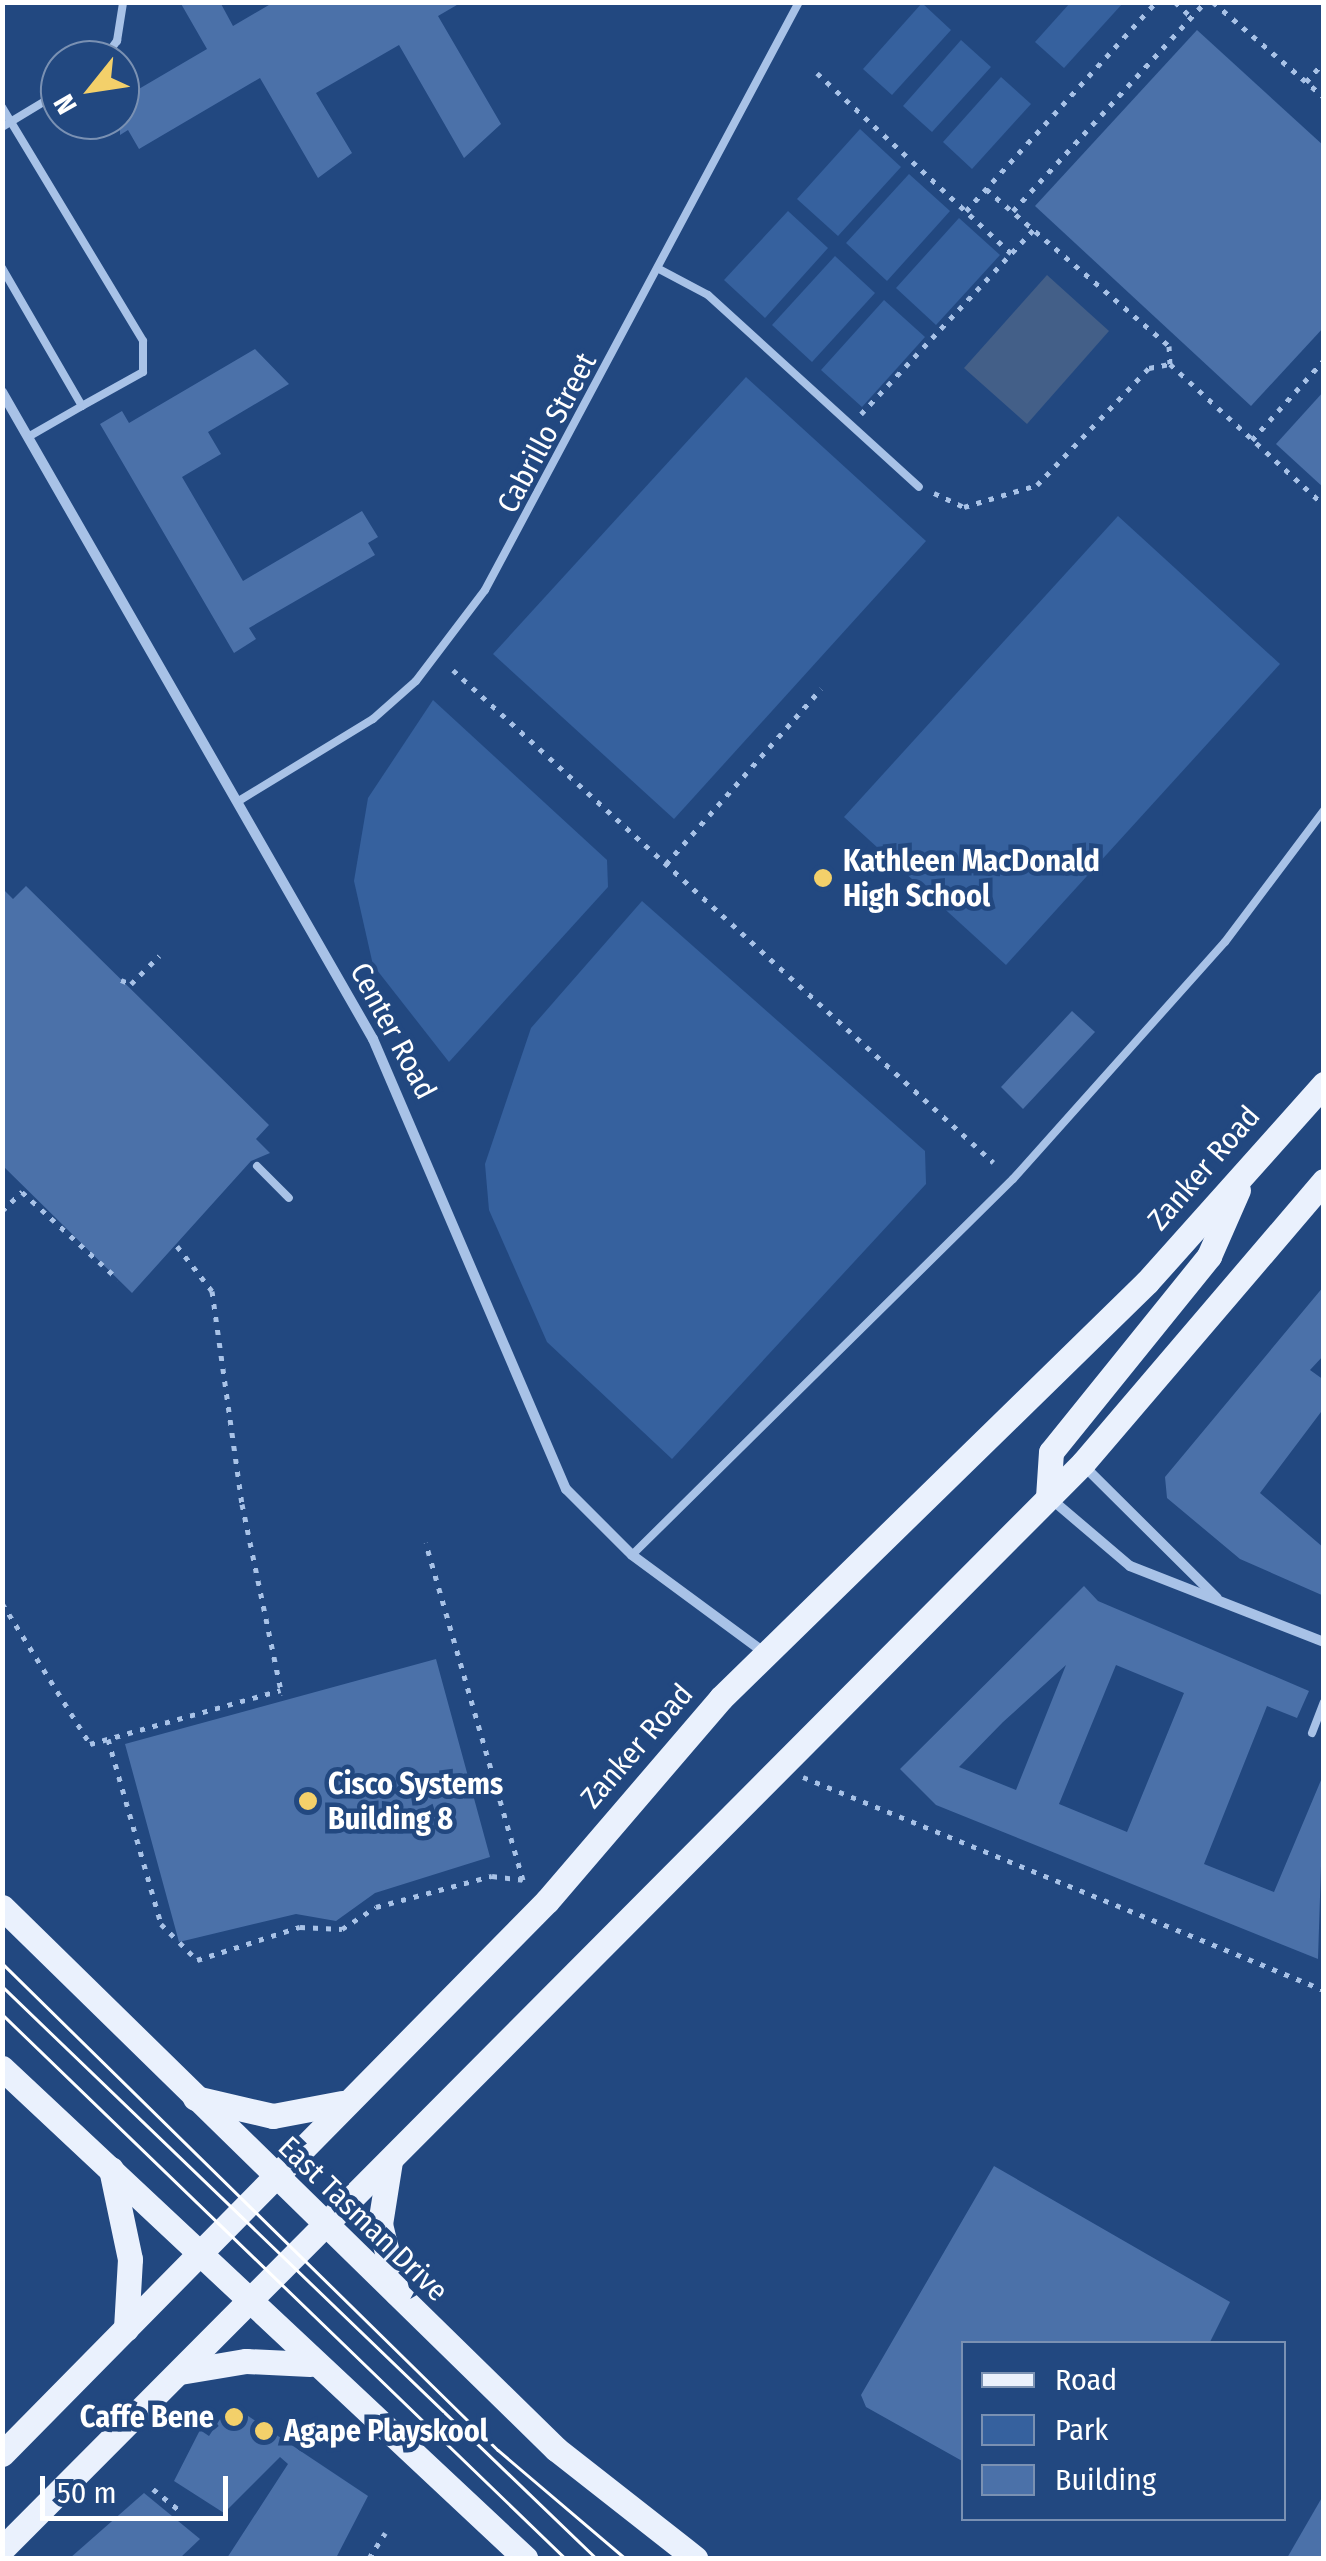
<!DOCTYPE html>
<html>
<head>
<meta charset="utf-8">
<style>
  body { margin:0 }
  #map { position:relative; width:1326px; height:2561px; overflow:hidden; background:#224880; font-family:"Fira Sans Condensed",sans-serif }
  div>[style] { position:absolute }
  .green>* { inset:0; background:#36619e }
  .water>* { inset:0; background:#435f88 }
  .building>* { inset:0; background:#4b71a9 }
  .path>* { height:5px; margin-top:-2.5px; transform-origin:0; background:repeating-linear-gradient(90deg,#a8c2e7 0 5px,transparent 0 13px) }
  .service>* { height:8px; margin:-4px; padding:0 4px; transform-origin:4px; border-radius:4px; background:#a8c2e7 }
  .minor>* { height:10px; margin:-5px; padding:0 5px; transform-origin:5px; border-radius:5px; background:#a8c2e7 }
  .primary>* { height:25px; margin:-12.5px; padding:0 12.5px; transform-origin:12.5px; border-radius:12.5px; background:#eaf1fd }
  .tram>* { height:2.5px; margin:-1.25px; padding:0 1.25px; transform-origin:1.25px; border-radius:1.25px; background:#fff }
  .dots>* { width:28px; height:28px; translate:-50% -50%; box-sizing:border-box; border:5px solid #224880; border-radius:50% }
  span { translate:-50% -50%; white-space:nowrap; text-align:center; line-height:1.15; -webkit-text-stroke:9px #224880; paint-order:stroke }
  .street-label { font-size:30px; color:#fff }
  .poi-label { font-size:30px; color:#fff; font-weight:700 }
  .left { translate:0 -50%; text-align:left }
  .right { translate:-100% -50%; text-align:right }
  .frame { position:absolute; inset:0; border:5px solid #fff; pointer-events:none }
  .legend { position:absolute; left:961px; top:2341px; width:325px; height:180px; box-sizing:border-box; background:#224880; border:2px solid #7a91b3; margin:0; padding:12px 18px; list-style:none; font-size:30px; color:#fff }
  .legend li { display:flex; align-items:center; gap:20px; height:50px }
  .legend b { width:50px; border:2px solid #7a91b3 }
  .north { position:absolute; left:40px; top:40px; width:100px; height:100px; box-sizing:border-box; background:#224880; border:2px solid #7a91b3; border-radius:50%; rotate:240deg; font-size:28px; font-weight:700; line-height:40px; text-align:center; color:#fff }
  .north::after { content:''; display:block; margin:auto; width:35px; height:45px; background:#f3d06a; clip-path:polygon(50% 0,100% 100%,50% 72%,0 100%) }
  .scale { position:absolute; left:40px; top:2476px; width:188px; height:45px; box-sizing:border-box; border:5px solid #fff; border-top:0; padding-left:12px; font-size:30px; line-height:35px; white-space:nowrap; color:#fff; -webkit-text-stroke:8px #224880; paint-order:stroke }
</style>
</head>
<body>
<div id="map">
  <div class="green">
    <i style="clip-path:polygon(922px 3px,951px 30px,892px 95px,863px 69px)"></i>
    <i style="clip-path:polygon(1070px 3px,1123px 3px,1064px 68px,1035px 42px)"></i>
    <i style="clip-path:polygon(961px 40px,991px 67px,932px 132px,903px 106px)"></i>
    <i style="clip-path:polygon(1001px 77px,1031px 104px,972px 169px,943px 142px)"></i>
    <i style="clip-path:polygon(860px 129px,901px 167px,838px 236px,797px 199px)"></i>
    <i style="clip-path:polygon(909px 174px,950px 211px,887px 281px,846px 243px)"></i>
    <i style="clip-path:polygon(788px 211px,828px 248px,765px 318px,724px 280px)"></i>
    <i style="clip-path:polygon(959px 218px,1000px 255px,936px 325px,896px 288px)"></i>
    <i style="clip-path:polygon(835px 256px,875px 293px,812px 362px,772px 325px)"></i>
    <i style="clip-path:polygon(884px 300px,925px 337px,862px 407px,821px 370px)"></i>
    <i style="clip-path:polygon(746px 377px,926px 541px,674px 819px,493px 654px)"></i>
    <i style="clip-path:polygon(1118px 516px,1280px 664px,1006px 965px,844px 817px)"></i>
    <i style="clip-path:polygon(433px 700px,607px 860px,608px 887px,449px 1062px,373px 965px,354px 881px,368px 798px)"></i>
    <i style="clip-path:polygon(642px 901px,925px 1151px,926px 1184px,672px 1459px,547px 1342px,489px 1210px,485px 1164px,531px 1028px)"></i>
  </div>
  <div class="water">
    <i style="clip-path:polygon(1047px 275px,1109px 331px,1027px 424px,964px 368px)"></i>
  </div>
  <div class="building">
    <i style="clip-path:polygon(180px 2px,220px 2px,233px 26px,274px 2px,462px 2px,438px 16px,501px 124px,464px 158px,399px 45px,316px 93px,352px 153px,318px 178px,260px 78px,139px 149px,128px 130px,120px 135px,120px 100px,207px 49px)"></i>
    <i style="clip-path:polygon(1197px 30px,1324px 146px,1324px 327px,1251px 406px,1035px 206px)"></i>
    <i style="clip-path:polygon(255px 349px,289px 384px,208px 432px,221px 454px,182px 477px,243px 581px,362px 511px,378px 537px,368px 543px,375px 555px,249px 628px,256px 639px,234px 653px,100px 424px,122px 411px,129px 423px)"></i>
    <i style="clip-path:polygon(1324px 391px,1324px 488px,1276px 444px)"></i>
    <i style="clip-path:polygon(26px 886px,269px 1125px,256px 1139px,270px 1153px,251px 1161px,132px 1293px,2px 1165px,2px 888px,13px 899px)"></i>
    <i style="clip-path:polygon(1072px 1011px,1095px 1032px,1023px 1109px,1001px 1087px)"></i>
    <i style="clip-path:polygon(1324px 1286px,1324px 1355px,1310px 1370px,1324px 1380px,1324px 1408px,1260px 1493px,1324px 1548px,1324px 1596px,1240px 1559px,1167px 1498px,1165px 1477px)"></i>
    <i style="clip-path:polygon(evenodd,1084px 1586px,1098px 1601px,1309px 1691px,1297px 1718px,1267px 1706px,1204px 1864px,1274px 1892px,1324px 1773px,1318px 1959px,936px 1805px,900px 1769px,1084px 1586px,1066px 1665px,1016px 1790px,959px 1767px,1003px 1722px,1066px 1665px,1084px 1586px,1116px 1665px,1184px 1693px,1127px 1832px,1059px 1804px,1116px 1665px)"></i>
    <i style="clip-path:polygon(436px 1659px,490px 1857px,375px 1893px,336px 1921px,296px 1914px,179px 1942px,125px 1744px)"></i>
    <i style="clip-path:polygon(994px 2166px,1230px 2302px,1209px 2344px,964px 2344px,964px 2462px,866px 2407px,861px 2395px)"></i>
    <i style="clip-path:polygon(230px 2404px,368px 2496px,336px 2558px,227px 2558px,288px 2464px,280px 2457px,224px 2513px,174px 2481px,200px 2430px,209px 2436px)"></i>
    <i style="clip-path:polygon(144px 2493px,200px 2539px,180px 2558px,70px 2558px)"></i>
    <i style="clip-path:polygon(1324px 2494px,1324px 2558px,1287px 2558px)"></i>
  </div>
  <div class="path">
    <i style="left:1175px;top:2px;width:22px;rotate:43deg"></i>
    <i style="left:1213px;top:2px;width:146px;rotate:40.6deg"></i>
    <i style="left:817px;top:73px;width:265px;rotate:42.9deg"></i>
    <i style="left:1306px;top:82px;width:27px;rotate:-48deg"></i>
    <i style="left:986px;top:189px;width:241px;rotate:40.6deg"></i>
    <i style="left:1169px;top:346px;width:18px;rotate:87deg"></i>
    <i style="left:966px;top:211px;width:282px;rotate:-47.7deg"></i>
    <i style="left:1013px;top:211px;width:284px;rotate:-47.4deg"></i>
    <i style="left:861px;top:414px;width:252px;rotate:-46.9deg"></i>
    <i style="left:1252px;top:440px;width:108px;rotate:-48deg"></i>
    <i style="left:934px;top:493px;width:33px;rotate:25deg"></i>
    <i style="left:964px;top:507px;width:76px;rotate:-16.8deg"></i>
    <i style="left:1037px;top:485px;width:162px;rotate:-46.3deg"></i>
    <i style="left:1149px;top:368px;width:21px;rotate:-11deg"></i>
    <i style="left:1170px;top:364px;width:209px;rotate:42.5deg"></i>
    <i style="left:453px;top:670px;width:731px;rotate:42.34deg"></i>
    <i style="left:666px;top:864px;width:234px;rotate:-48.5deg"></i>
    <i style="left:121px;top:980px;width:11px;rotate:22deg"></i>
    <i style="left:131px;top:984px;width:40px;rotate:-45deg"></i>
    <i style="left:2px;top:1211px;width:28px;rotate:-44deg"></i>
    <i style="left:22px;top:1192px;width:130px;rotate:42.2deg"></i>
    <i style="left:177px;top:1246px;width:57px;rotate:52.1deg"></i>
    <i style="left:212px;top:1291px;width:215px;rotate:82deg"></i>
    <i style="left:242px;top:1504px;width:195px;rotate:78.2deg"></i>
    <i style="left:2px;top:1603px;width:166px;rotate:58deg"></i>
    <i style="left:90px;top:1744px;width:198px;rotate:-15.8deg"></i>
    <i style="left:108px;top:1739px;width:192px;rotate:74deg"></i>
    <i style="left:161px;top:1924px;width:51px;rotate:45deg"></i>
    <i style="left:197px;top:1960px;width:108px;rotate:-17.8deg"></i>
    <i style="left:300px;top:1927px;width:42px;rotate:2.7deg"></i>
    <i style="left:342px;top:1929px;width:40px;rotate:-32.9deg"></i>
    <i style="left:376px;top:1907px;width:120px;rotate:-15deg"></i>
    <i style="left:492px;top:1876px;width:31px;rotate:7deg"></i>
    <i style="left:523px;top:1880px;width:351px;rotate:-106.1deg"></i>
    <i style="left:803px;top:1777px;width:563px;rotate:22.24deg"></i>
    <i style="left:153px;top:2489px;width:35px;rotate:39deg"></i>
    <i style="left:369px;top:2558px;width:30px;rotate:-57deg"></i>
  </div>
  <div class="service">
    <i style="left:103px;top:60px;width:24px;rotate:-54deg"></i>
    <i style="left:117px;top:41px;width:39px;rotate:-81deg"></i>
    <i style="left:2px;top:107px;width:273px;rotate:58.9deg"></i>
    <i style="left:143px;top:341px;width:31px;rotate:90deg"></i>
    <i style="left:143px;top:372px;width:70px;rotate:150.9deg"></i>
    <i style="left:82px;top:406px;width:160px;rotate:-120.1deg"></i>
    <i style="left:2px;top:127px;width:68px;rotate:-31.1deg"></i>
    <i style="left:659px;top:269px;width:55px;rotate:28deg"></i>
    <i style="left:708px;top:295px;width:285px;rotate:42.3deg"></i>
    <i style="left:28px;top:437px;width:62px;rotate:-29.9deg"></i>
    <i style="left:237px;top:802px;width:159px;rotate:-31.4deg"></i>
    <i style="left:373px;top:719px;width:57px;rotate:-41.5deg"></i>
    <i style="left:416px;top:681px;width:114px;rotate:-52.8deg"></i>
    <i style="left:485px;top:590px;width:667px;rotate:-61.9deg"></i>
    <i style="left:257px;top:1166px;width:45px;rotate:45deg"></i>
    <i style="left:632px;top:1555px;width:535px;rotate:-44.62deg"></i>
    <i style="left:1013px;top:1179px;width:318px;rotate:-48.2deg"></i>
    <i style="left:1225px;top:942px;width:165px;rotate:-53.1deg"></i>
    <i style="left:1312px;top:1733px;width:33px;rotate:-69deg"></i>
  </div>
  <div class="minor">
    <i style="left:2px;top:392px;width:746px;rotate:60.17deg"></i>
    <i style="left:373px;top:1039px;width:490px;rotate:66.8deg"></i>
    <i style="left:566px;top:1489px;width:93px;rotate:45deg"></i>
    <i style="left:632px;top:1555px;width:165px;rotate:36.4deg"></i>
    <i style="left:1084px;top:1466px;width:187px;rotate:44.8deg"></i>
    <i style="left:1050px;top:1498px;width:105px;rotate:40.4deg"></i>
    <i style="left:1130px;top:1566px;width:208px;rotate:21.4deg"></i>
  </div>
  <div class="primary">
    <i style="left:1048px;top:1497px;width:45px;rotate:-86.2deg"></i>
    <i style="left:1051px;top:1452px;width:252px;rotate:-51.1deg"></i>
    <i style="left:1209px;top:1256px;width:72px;rotate:-66.3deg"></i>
    <i style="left:2px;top:1907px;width:775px;rotate:44.37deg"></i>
    <i style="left:556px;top:2449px;width:177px;rotate:38.1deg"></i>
    <i style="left:2px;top:2068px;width:717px;rotate:43.13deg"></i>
    <i style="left:195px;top:2098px;width:80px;rotate:13deg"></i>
    <i style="left:273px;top:2116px;width:70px;rotate:-10.7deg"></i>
    <i style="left:390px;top:2161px;width:64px;rotate:99deg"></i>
    <i style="left:380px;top:2224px;width:71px;rotate:76.2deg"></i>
    <i style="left:111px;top:2169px;width:92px;rotate:78.1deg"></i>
    <i style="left:130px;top:2259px;width:70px;rotate:93.3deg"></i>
    <i style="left:180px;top:2372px;width:67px;rotate:-9.5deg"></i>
    <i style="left:246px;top:2361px;width:64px;rotate:2.7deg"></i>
    <i style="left:2px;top:2454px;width:776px;rotate:-45.42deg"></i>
    <i style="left:547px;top:1901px;width:267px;rotate:-49.4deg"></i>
    <i style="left:721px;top:1698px;width:595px;rotate:-44.32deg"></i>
    <i style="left:1147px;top:1282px;width:266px;rotate:-48.2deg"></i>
    <i style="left:2px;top:2549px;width:1532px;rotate:-45.13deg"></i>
    <i style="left:1083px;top:1463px;width:371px;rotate:-49.5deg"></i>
  </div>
  <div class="tram">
    <i style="left:2px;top:1963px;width:695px;rotate:44.48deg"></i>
    <i style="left:498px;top:2450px;width:167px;rotate:40.4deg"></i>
    <i style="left:2px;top:1986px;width:825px;rotate:43.92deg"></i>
    <i style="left:2px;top:2014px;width:783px;rotate:44.02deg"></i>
  </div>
  <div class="dots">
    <i style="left:823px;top:878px;background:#f3d06a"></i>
    <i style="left:308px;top:1801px;background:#f3d06a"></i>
    <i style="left:234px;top:2417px;background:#f3d06a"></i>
    <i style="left:264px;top:2431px;background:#f3d06a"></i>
  </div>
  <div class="street-label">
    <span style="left:547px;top:433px;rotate:-62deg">Cabrillo Street</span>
    <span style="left:393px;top:1031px;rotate:62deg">Center Road</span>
    <span style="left:1204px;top:1168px;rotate:-49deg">Zanker Road</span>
    <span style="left:637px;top:1746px;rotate:-49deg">Zanker Road</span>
    <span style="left:363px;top:2219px;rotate:44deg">East Tasman Drive</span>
  </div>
  <div class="poi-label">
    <span class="left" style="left:843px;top:878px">Kathleen MacDonald<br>High School</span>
    <span class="left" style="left:328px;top:1801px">Cisco Systems<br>Building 8</span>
    <span class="right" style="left:214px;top:2417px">Caffe Bene</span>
    <span class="left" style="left:284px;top:2431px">Agape Playskool</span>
  </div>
  <div class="frame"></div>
  <ul class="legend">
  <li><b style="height:12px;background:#eaf1fd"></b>Road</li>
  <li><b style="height:28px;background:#36619e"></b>Park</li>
  <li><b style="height:28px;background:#4b71a9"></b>Building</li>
  </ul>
  <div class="north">N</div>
  <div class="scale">50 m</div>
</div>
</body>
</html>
